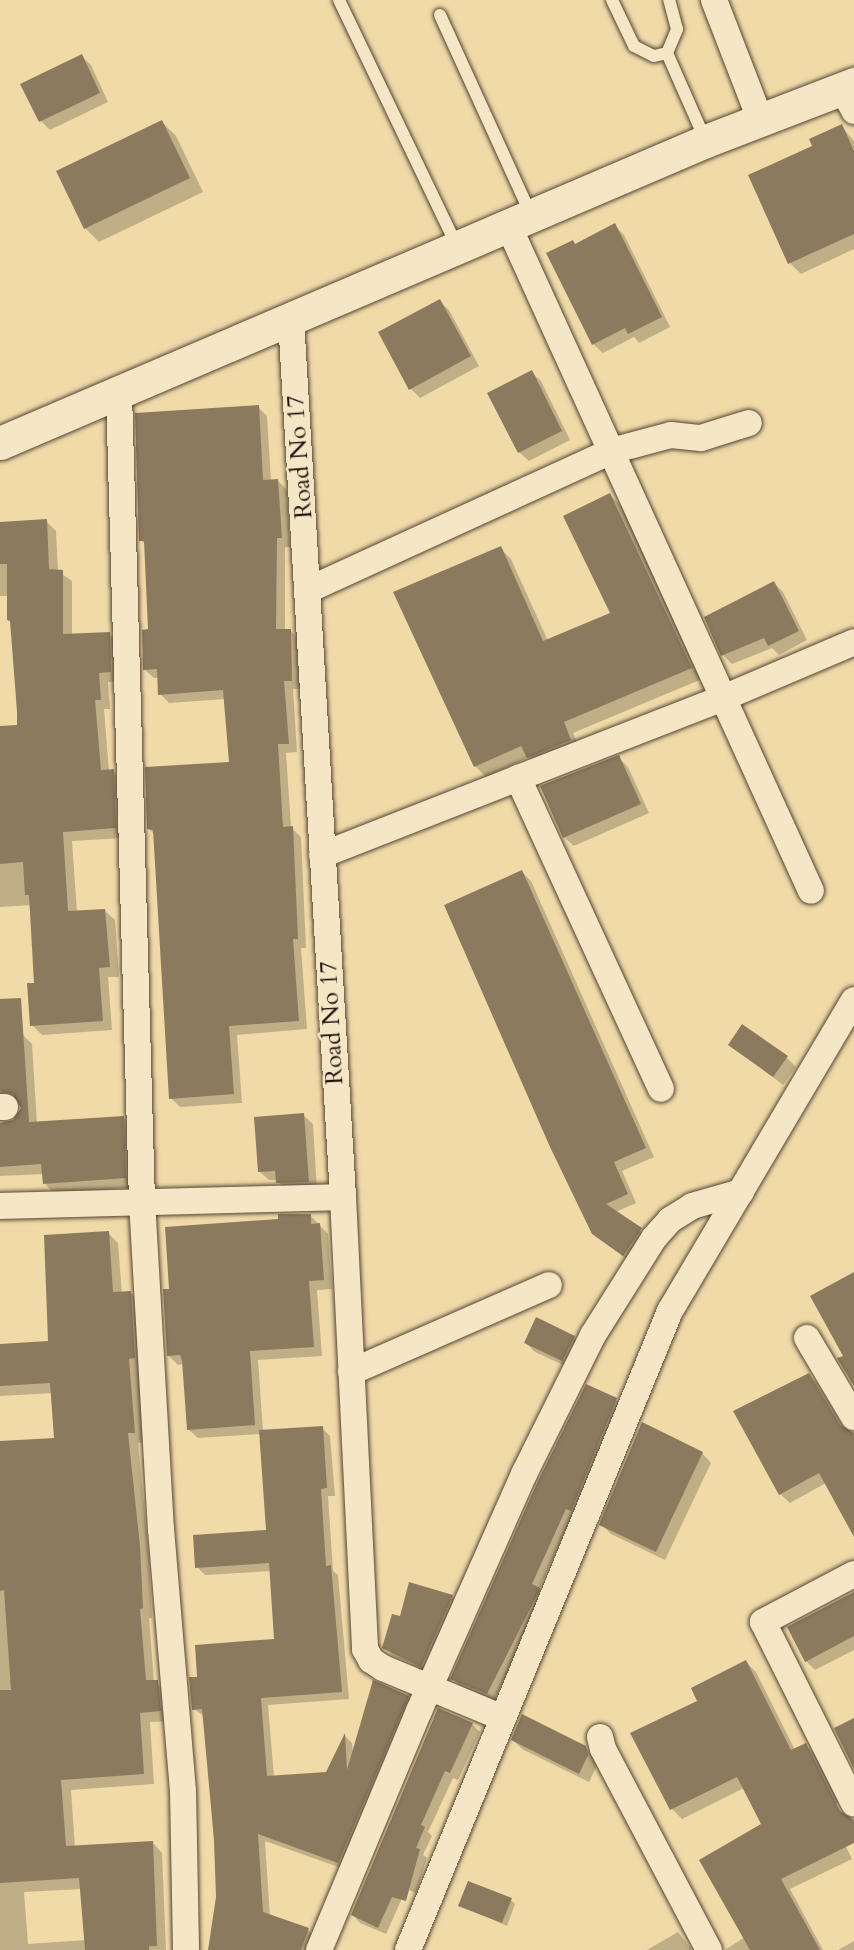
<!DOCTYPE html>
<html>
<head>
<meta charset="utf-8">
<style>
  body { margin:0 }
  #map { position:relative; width:854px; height:1950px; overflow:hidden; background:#f0daa8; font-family:Cardo,serif }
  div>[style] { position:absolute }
  .shadow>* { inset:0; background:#0003 }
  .building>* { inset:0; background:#8c7a5e }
  .roads { filter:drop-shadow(0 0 2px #544534) drop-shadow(0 0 2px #544534) }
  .service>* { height:12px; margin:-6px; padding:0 6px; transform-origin:6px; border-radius:6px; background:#f5e7c6 }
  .minor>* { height:26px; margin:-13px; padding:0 13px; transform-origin:13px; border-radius:13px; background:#f5e7c6 }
  .tertiary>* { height:33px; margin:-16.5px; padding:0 16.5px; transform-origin:16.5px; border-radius:16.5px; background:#f5e7c6 }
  span { translate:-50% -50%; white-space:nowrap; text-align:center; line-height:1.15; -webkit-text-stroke:5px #f5e7c6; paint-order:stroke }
  .street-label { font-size:24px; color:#20130e }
</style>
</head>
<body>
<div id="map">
  <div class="shadow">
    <i style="clip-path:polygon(81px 56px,91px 65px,108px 102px,50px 130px,41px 121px)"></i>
    <i style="clip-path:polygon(162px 122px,176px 136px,203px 192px,99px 242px,85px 228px)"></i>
    <i style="clip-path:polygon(841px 126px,854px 141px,854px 249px,801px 274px,790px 263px,815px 147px)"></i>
    <i style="clip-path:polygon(615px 226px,624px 235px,670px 327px,639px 343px,634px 337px,603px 353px,593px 344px,576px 245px)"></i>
    <i style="clip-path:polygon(439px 301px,449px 310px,479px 366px,420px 398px,411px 389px)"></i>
    <i style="clip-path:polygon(531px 372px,541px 381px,570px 440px,529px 461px,519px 452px)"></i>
    <i style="clip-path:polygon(258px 407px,267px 416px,271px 481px,277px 480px,287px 490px,290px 547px,285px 547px,285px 630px,290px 630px,300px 640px,301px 689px,293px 689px,297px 752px,286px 753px,291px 827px,301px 837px,306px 948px,301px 948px,307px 1029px,237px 1035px,242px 1103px,180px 1107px,171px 1098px,155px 835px,149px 829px,231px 763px,226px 699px,169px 703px,160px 694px,159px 678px,154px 678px,144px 669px,150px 631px,146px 545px,141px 540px)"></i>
    <i style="clip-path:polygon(610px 495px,621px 506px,702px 679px,573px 733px,581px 751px,539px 767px,529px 757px,486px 777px,475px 766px,500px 548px,511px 559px,548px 641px,612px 614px)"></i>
    <i style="clip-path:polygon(46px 521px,56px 531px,58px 571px,72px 581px,72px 635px,109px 634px,119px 644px,120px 681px,108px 682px,110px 709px,104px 709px,109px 771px,113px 771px,123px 781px,125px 838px,72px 841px,77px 912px,105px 911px,115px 920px,119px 977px,108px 977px,112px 1030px,42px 1035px,32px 1025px,36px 984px,31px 905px,0 907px,0 783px,21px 782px,12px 624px,8px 620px,8px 596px,0 596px,0 524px)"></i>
    <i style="clip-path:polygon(774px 583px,783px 592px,807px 640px,779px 655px,772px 648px,732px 664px,723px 655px)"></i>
    <i style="clip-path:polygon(619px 758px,628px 767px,649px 813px,574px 846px,564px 837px)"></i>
    <i style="clip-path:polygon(522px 872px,531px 881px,654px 1157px,622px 1171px,636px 1203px,616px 1212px,650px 1239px,633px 1264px,593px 1233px)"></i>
    <i style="clip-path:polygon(23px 1035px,32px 1044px,37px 1124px,123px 1117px,132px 1127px,134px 1187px,54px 1193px,44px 1183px,44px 1174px,0 1176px,0 1124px,15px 1122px,23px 1108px,16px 1100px,2px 1102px,0 1105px,0 1037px)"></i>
    <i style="clip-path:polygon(730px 1044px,787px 1058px,796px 1067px,783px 1085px)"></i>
    <i style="clip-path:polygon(303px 1115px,313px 1124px,317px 1191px,287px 1192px,277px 1180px,269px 1180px,259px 1171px)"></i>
    <i style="clip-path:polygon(310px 1215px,328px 1234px,332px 1289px,317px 1290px,322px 1356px,258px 1360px,263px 1431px,322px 1428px,330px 1436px,335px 1496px,328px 1496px,333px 1571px,338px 1575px,349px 1699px,268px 1705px,274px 1777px,327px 1774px,345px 1736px,352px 1743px,353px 1754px,408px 1697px,416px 1705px,347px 1870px,265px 1841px,270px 1917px,308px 1930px,316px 1938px,312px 1950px,209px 1950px,218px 1897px,205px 1717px,194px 1709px,199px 1678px,276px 1641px,271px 1571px,205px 1575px,197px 1567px,268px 1532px,261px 1434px,198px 1438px,188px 1429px,183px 1364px,178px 1365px,168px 1355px,171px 1290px,280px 1221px)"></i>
    <i style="clip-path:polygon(evenodd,108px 1233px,118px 1243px,122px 1294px,131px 1293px,141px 1303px,144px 1442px,138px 1443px,149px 1558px,152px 1618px,149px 1618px,154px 1682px,168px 1692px,170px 1721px,150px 1722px,154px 1784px,71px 1790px,75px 1847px,152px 1842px,162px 1853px,166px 1950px,0 1950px,0 1443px,56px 1439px,53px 1393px,0 1396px,0 1346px,50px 1343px,108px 1233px,81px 1889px,86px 1940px,28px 1944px,24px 1892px,81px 1889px)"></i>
    <i style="clip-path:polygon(574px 1337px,583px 1346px,572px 1369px,535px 1352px,526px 1343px)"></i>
    <i style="clip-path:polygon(809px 1375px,818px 1384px,854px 1445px,854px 1534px,826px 1483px,790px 1503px,780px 1494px)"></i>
    <i style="clip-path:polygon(616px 1400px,623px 1406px,539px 1589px,545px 1596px,494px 1700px,459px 1685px,452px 1679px)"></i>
    <i style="clip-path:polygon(702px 1453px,711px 1463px,665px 1560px,611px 1534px,601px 1524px)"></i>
    <i style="clip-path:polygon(452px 1596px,459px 1603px,429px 1673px,392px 1655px,384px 1647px,401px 1618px)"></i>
    <i style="clip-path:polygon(854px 1605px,854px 1650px,815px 1670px,806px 1661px)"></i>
    <i style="clip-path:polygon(746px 1662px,756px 1672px,795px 1750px,805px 1745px,816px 1755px,839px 1802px,827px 1808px,852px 1859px,790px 1889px,823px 1950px,725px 1950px,745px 1937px,763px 1825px,744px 1788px,682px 1819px,672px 1809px,700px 1701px)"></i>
    <i style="clip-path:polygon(472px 1724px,480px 1732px,458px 1780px,453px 1778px,428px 1832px,432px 1836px,423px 1855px,427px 1858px,416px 1893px,395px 1884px,404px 1894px,386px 1934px,360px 1923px,353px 1915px)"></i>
    <i style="clip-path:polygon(513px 1740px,585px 1747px,595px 1757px,597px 1765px,589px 1782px,522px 1749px)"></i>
    <i style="clip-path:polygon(511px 1900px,515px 1904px,507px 1926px,460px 1905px)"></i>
    <i style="clip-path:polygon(678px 1932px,692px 1950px,647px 1950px)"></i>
    <i style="clip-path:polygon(854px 1941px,854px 1950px,838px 1950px)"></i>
  </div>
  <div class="building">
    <i style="clip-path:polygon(82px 54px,100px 93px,39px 122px,20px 84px)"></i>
    <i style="clip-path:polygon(162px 120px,190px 178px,84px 229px,56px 171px)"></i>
    <i style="clip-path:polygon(842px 124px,854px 151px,854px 234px,788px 264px,748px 175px,812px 146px,809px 139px)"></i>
    <i style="clip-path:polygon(615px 223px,662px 317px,628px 334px,625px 328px,592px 345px,546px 253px,573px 240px,575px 244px)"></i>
    <i style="clip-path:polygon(440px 299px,471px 356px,409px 390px,378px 332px)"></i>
    <i style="clip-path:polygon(532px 370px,562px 431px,518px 453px,487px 393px)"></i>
    <i style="clip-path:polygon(259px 405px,263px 480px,278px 479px,282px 538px,277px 538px,276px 629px,291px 629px,292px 681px,284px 681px,289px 744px,278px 744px,283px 827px,293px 826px,298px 939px,293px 939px,299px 1021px,229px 1026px,234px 1094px,169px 1099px,153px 830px,147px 829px,145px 767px,229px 762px,223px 690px,158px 695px,157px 669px,143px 670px,142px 630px,148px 629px,144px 541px,139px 541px,135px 413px)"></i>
    <i style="clip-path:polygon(610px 493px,692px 668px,564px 722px,571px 740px,527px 758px,521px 746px,474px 767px,393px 592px,501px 546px,543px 641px,610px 613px,563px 516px)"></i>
    <i style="clip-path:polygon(47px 519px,49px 569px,63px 570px,63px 634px,110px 632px,111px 672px,99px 673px,101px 700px,95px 700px,101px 770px,114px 769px,116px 828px,63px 832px,68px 911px,105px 909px,110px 967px,99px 968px,103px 1021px,30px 1026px,27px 983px,34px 983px,29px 895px,25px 895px,23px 862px,0 864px,0 726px,17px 725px,17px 711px,10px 621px,7px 620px,7px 564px,0 564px,0 522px)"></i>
    <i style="clip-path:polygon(774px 581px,799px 631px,768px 646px,764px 638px,721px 656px,704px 617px)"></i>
    <i style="clip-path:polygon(619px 755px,641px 804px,563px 838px,540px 786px)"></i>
    <i style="clip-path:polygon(522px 870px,646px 1148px,614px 1162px,628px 1194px,606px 1204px,642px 1228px,623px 1256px,592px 1234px,550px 1147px,444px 905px)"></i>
    <i style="clip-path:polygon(21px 998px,29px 1122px,124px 1116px,126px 1178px,43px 1184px,41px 1164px,0 1167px,0 1123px,13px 1120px,21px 1108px,13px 1094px,0 1091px,0 999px)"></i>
    <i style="clip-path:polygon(742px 1024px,788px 1056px,773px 1077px,728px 1045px)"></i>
    <i style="clip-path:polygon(304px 1113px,309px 1182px,276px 1183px,275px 1171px,258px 1172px,254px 1117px)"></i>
    <i style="clip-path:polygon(278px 1214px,311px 1214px,311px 1224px,320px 1223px,324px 1280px,309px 1281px,314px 1347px,250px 1351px,255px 1425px,187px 1430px,182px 1360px,180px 1355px,167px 1356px,163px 1289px,169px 1289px,165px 1227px,278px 1219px)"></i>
    <i style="clip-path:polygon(109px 1231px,113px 1292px,131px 1291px,135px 1358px,129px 1359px,135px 1433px,128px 1433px,140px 1546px,143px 1608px,140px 1609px,146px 1680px,158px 1680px,161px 1711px,140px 1713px,144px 1774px,61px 1780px,66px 1846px,153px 1841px,157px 1946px,149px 1946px,149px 1950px,85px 1950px,79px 1878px,0 1883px,0 1690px,11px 1690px,4px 1590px,0 1591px,0 1441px,54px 1438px,50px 1383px,0 1386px,0 1344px,48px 1341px,44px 1235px)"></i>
    <i style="clip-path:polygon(854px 1272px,854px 1386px,837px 1358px,843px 1356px,810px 1296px)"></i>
    <i style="clip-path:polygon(536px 1317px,575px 1336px,562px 1361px,524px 1343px)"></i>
    <i style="clip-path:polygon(809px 1373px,840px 1425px,854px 1433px,854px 1537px,819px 1473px,779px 1495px,733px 1411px)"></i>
    <i style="clip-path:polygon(586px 1384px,617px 1398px,571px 1511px,566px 1509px,532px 1584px,540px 1588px,536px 1597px,487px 1694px,450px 1679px,538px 1481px)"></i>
    <i style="clip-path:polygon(642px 1422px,703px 1452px,656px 1552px,599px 1525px)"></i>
    <i style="clip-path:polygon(323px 1426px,327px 1488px,321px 1489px,326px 1566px,331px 1565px,342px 1692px,261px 1698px,267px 1776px,326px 1772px,345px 1733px,347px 1770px,373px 1680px,409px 1696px,338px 1863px,258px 1834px,263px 1912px,309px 1928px,301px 1950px,208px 1950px,216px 1897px,214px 1840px,202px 1709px,192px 1710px,189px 1677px,197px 1677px,195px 1645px,274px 1639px,269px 1563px,195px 1568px,193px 1535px,266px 1530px,259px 1430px)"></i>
    <i style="clip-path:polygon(409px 1582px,453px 1595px,421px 1667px,382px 1648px,392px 1614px,400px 1616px)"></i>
    <i style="clip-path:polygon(854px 1592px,854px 1636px,805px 1662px,787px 1627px)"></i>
    <i style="clip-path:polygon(746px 1660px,791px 1750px,806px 1743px,840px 1811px,854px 1820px,854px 1843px,781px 1879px,820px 1950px,750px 1950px,699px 1860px,761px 1824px,737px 1777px,670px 1810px,630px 1733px,697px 1701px,691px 1688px)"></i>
    <i style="clip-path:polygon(438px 1708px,473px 1723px,450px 1773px,445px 1771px,421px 1825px,425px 1827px,416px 1848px,420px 1849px,406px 1901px,392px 1897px,378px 1928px,351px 1915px)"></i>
    <i style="clip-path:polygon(522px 1714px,586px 1746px,588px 1755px,579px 1774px,511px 1740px)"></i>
    <i style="clip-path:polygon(854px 1718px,854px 1769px,834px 1728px)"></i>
    <i style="clip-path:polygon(468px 1881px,512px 1898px,502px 1923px,458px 1906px)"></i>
  </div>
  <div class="roads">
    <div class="service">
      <i style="left:339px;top:0;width:273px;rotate:64.4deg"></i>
      <i style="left:612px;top:0;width:51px;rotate:64.4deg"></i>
      <i style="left:634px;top:46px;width:22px;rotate:27deg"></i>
      <i style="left:654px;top:56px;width:13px;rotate:-13deg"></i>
      <i style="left:667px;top:53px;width:26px;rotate:-67deg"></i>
      <i style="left:677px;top:29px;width:30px;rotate:-105deg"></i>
      <i style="left:440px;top:15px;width:220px;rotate:65.5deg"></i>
      <i style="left:667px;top:53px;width:94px;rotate:66.2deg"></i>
    </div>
    <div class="minor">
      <i style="left:714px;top:0;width:128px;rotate:68.9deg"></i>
      <i style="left:842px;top:88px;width:26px;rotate:62deg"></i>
      <i style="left:509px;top:227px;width:729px;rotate:65.54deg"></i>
      <i style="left:291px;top:319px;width:880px;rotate:86.61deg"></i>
      <i style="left:343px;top:1197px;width:453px;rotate:87.2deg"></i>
      <i style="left:365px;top:1649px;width:13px;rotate:61deg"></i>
      <i style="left:371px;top:1660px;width:14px;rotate:34deg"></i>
      <i style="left:383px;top:1668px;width:130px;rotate:22.6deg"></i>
      <i style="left:119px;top:393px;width:808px;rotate:88.37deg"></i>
      <i style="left:142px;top:1201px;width:329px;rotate:86.7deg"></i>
      <i style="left:161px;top:1529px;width:263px;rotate:85.2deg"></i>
      <i style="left:183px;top:1791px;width:159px;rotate:88.9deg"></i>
      <i style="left:308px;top:590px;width:333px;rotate:-24.6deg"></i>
      <i style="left:611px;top:451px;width:62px;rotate:-14.9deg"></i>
      <i style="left:671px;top:435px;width:30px;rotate:6deg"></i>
      <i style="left:701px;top:438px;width:50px;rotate:-17.4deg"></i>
      <i style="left:518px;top:778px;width:220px;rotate:-21.3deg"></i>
      <i style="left:723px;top:698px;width:142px;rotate:-23.1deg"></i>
      <i style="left:322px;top:855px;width:211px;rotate:-21.4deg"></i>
      <i style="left:518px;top:778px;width:342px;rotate:65.3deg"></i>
      <i style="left:0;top:1107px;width:5px"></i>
      <i style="left:0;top:1206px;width:343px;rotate:-1.5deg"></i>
      <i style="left:807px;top:1338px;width:92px;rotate:59.3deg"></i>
      <i style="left:351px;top:1372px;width:216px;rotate:-23.7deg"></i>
      <i style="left:854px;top:1574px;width:103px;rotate:152.2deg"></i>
      <i style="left:763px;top:1622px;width:203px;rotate:63.4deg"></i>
      <i style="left:600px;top:1737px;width:12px;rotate:76deg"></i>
      <i style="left:603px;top:1749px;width:227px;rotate:62.2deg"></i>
      <i style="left:319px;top:1950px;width:259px;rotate:-67.3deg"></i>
      <i style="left:419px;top:1711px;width:259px;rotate:-66.1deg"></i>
      <i style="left:524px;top:1474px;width:155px;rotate:-63.6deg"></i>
      <i style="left:593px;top:1335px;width:115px;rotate:-57.8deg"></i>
      <i style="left:654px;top:1238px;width:24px;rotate:-48deg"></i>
      <i style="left:670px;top:1220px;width:26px;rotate:-32deg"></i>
      <i style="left:692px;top:1206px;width:51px;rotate:-15.9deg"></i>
      <i style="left:408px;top:1950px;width:691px;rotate:-67.71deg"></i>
      <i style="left:670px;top:1311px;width:361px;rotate:-59.4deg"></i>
    </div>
    <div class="tertiary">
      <i style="left:0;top:443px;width:768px;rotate:-23.16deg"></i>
      <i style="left:706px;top:141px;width:159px;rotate:-21.1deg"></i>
    </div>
  </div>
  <div class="street-label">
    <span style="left:300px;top:457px;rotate:-94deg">Road No 17</span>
    <span style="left:332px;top:1023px;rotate:-93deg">Road No 17</span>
  </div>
</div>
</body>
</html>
